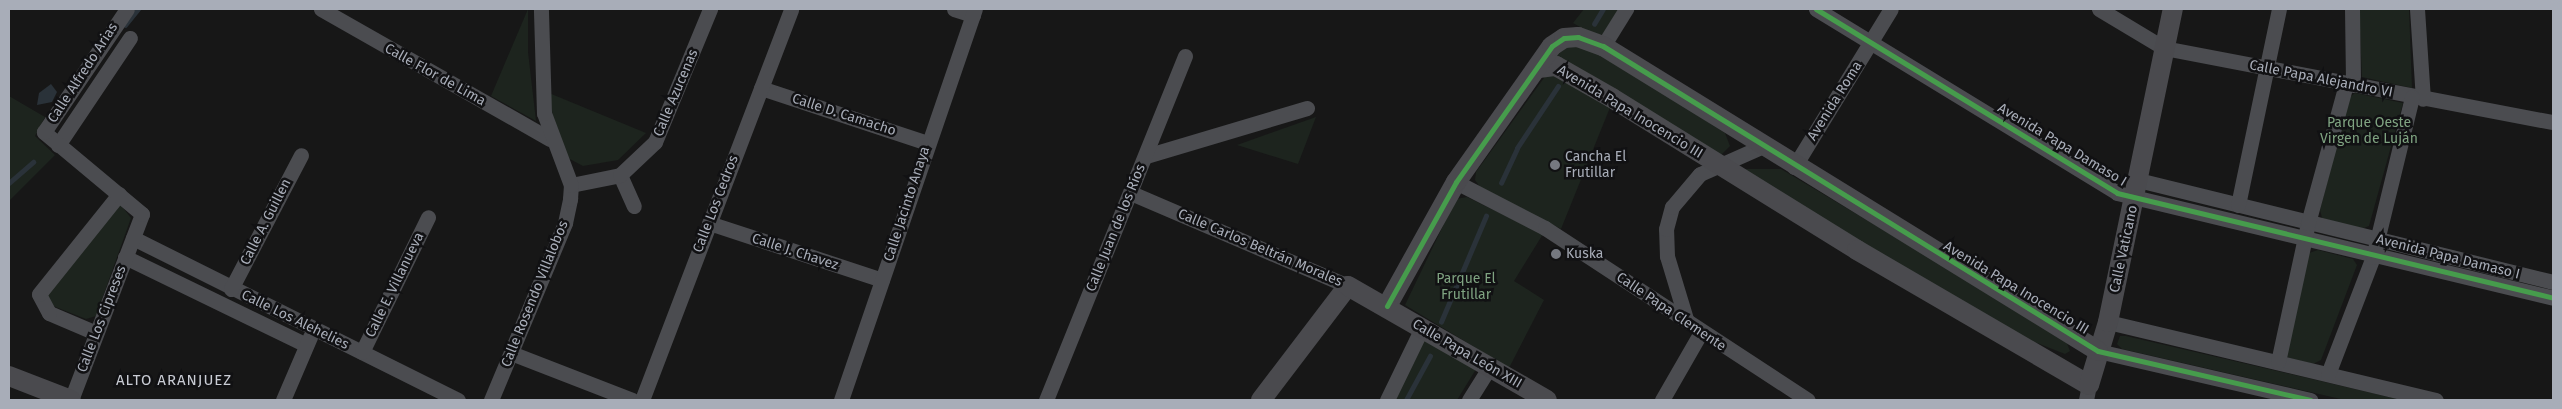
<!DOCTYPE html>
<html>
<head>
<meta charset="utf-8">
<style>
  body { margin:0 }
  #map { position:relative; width:2562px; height:409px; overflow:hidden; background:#171717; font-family:"Fira Sans",sans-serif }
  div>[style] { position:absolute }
  .green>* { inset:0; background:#1d241e }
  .water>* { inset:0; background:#2a3239 }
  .stream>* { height:4.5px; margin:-2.25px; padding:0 2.25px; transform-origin:2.25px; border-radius:2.25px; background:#2a3239 }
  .street>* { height:15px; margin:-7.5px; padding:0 7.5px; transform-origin:7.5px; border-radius:7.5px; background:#4b4c50 }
  .secondary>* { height:20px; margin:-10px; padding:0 10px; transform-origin:10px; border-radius:10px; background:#4a4a4e }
  .cycleway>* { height:5px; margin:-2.5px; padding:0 2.5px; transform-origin:2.5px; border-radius:2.5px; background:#469c4c }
  .dots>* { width:14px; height:14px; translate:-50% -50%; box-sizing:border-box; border:2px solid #111113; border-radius:50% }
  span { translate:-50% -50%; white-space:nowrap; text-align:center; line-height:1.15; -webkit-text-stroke:5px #111113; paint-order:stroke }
  .street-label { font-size:14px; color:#a8adb8 }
  .park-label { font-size:14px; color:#7fa381 }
  .poi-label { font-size:14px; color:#a8adb8 }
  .left { translate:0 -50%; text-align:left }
  .neighbourhood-label { font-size:15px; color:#c9ccd4; letter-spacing:1px }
  .frame { position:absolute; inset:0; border:10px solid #a8adb8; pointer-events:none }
</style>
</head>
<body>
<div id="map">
  <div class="green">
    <i style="clip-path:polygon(528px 9px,528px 52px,536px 121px,491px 96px)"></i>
    <i style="clip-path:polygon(1584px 9px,1620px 9px,1604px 34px,1596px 36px,1573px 23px)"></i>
    <i style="clip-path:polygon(2359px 9px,2409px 9px,2412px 88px,2362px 77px)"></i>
    <i style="clip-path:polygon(1567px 43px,1588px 47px,1651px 85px,1725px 133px,1730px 146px,1721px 155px,1555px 57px)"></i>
    <i style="clip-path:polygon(1549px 71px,1611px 105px,1561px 229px,1480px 187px,1475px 180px,1476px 172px)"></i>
    <i style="clip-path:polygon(549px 93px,646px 133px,618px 160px,583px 166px,566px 157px,557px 142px)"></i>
    <i style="clip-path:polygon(2355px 93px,2403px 103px,2369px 226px,2361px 229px,2322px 218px,2320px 210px,2349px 98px)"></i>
    <i style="clip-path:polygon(9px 96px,45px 117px,35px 136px,55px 155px,9px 201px)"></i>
    <i style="clip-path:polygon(1316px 117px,1298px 164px,1237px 145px)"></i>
    <i style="clip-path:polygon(1745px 169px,1781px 169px,2065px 338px,2070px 351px,2065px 354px,2027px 339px,1744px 174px)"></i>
    <i style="clip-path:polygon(1467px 197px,1543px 234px,1514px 281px,1544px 300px,1509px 368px,1405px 305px,1456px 199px)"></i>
    <i style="clip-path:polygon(120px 204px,131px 218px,96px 316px,86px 319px,48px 304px,45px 290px)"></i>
    <i style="clip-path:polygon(2318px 250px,2353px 259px,2357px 265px,2321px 360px,2313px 364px,2286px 357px,2309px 253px)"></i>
    <i style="clip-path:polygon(1426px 335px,1478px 366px,1457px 400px,1394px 400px)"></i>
    <i style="clip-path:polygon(2120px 336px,2126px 336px,2402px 400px,2345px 400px,2122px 349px,2117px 344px)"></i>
  </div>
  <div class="water">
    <i style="clip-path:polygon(51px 84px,57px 92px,52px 102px,37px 105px,39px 93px)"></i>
  </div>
  <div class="stream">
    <i style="left:1594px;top:24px;width:17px;rotate:-59deg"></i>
    <i style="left:125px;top:25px;width:21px;rotate:-51deg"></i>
    <i style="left:9px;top:183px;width:32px;rotate:-41deg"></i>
    <i style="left:1501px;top:183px;width:38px;rotate:-65deg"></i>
    <i style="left:1517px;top:148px;width:74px;rotate:-56.5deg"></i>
    <i style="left:1441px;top:322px;width:115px;rotate:-67deg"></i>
    <i style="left:1406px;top:400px;width:50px;rotate:-61.4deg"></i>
  </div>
  <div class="street">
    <i style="left:321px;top:9px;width:263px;rotate:29.6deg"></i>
    <i style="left:954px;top:9px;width:20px;rotate:18deg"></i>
    <i style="left:1816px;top:9px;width:353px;rotate:31.4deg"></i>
    <i style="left:2117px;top:193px;width:448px;rotate:13.5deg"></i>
    <i style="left:2099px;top:9px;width:76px;rotate:31deg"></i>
    <i style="left:2164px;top:48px;width:396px;rotate:10.8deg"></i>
    <i style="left:2352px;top:9px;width:76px;rotate:89.2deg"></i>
    <i style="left:2417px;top:9px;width:90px;rotate:86.2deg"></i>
    <i style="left:1603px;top:46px;width:44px;rotate:-58.1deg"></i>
    <i style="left:761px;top:88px;width:175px;rotate:18.3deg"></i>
    <i style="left:58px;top:145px;width:129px;rotate:-56.1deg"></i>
    <i style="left:1146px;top:156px;width:168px;rotate:-16.6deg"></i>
    <i style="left:1794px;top:167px;width:185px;rotate:-58.5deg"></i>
    <i style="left:620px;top:175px;width:34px;rotate:66deg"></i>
    <i style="left:2138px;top:180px;width:427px;rotate:13.8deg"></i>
    <i style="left:1456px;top:182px;width:100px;rotate:27.3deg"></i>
    <i style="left:1545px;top:228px;width:314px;rotate:33.2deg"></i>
    <i style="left:571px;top:185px;width:50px;rotate:-11.5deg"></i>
    <i style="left:620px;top:175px;width:48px;rotate:-43.3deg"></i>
    <i style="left:655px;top:142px;width:144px;rotate:-67.5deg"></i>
    <i style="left:1131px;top:193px;width:236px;rotate:23.2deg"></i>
    <i style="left:2238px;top:205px;width:200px;rotate:-78.2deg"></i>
    <i style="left:709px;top:223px;width:182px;rotate:18.2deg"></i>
    <i style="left:133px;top:238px;width:363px;rotate:26.5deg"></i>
    <i style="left:125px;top:257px;width:201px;rotate:25.9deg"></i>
    <i style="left:231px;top:289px;width:151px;rotate:-62.4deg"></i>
    <i style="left:1686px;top:319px;width:66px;rotate:-106.8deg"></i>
    <i style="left:1667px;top:256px;width:27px;rotate:-92deg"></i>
    <i style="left:1666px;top:229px;width:23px;rotate:-75deg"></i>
    <i style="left:1672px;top:207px;width:43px;rotate:-49.7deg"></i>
    <i style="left:1700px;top:174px;width:67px;rotate:-23.9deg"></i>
    <i style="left:2108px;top:322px;width:337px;rotate:13.4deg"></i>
    <i style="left:96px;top:333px;width:51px;rotate:-156.9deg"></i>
    <i style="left:49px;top:313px;width:21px;rotate:-118deg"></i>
    <i style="left:39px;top:294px;width:128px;rotate:-51.3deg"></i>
    <i style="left:2098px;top:351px;width:218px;rotate:13deg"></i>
    <i style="left:362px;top:352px;width:150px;rotate:-63.9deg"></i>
    <i style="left:511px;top:353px;width:130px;rotate:21.2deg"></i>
    <i style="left:2278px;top:362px;width:142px;rotate:-77.8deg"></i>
    <i style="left:2308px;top:223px;width:144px;rotate:-74.7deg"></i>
    <i style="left:2328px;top:374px;width:125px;rotate:-69deg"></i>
    <i style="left:2373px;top:257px;width:165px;rotate:-76.3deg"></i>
    <i style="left:71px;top:400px;width:199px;rotate:-69.1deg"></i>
    <i style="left:142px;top:214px;width:128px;rotate:-140.1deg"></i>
    <i style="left:44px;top:132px;width:148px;rotate:-56deg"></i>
    <i style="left:283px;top:400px;width:69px;rotate:-66.8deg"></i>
    <i style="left:491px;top:400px;width:192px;rotate:-67.3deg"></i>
    <i style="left:565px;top:223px;width:25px;rotate:-78deg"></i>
    <i style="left:570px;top:199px;width:14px;rotate:-86deg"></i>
    <i style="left:571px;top:185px;width:77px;rotate:-110.6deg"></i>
    <i style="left:544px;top:113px;width:104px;rotate:-91.7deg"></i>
    <i style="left:642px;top:400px;width:418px;rotate:-69.1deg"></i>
    <i style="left:841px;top:400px;width:413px;rotate:-71.1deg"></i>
    <i style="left:1046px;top:400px;width:371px;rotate:-68deg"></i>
    <i style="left:1387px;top:400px;width:80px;rotate:-64.1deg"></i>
    <i style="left:1469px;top:400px;width:39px;rotate:-58deg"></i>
    <i style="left:1662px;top:400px;width:76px;rotate:-60.1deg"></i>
    <i style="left:2086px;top:400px;width:15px;rotate:-79deg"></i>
  </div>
  <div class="secondary">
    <i style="left:1539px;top:68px;width:17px;rotate:-7deg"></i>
    <i style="left:1556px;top:66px;width:64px;rotate:29.7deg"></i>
    <i style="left:1612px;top:98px;width:288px;rotate:31.8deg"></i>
    <i style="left:1857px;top:250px;width:268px;rotate:30.2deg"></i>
    <i style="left:2089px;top:385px;width:66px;rotate:-73.2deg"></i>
    <i style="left:2108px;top:322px;width:320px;rotate:-78.3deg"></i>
    <i style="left:1387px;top:306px;width:142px;rotate:-60.9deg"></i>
    <i style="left:1456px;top:182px;width:166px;rotate:-54.8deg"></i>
    <i style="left:1552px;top:46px;width:14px;rotate:-34deg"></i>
    <i style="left:1564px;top:38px;width:14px;rotate:-4deg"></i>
    <i style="left:1578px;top:37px;width:27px;rotate:20deg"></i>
    <i style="left:1603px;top:46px;width:581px;rotate:31.64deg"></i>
    <i style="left:9px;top:376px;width:66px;rotate:21.2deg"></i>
    <i style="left:1261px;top:400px;width:143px;rotate:-52.7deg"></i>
    <i style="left:1348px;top:286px;width:229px;rotate:29.8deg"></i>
  </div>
  <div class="cycleway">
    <i style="left:1816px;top:9px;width:353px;rotate:31.4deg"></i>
    <i style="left:2117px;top:193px;width:448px;rotate:13.5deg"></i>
    <i style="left:1387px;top:306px;width:142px;rotate:-60.9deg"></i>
    <i style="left:1456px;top:182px;width:166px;rotate:-54.8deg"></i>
    <i style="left:1552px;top:46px;width:14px;rotate:-34deg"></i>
    <i style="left:1564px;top:38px;width:14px;rotate:-4deg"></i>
    <i style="left:1578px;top:37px;width:27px;rotate:20deg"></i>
    <i style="left:1603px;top:46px;width:581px;rotate:31.64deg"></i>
    <i style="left:2098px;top:351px;width:218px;rotate:13deg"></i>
  </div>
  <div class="dots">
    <i style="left:1555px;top:165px;background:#757880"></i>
    <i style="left:1556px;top:254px;background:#757880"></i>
  </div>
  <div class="street-label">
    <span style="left:83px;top:73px;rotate:-57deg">Calle Alfredo Arias</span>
    <span style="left:435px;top:75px;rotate:29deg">Calle Flor de Lima</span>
    <span style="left:2321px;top:79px;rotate:11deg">Calle Papa Alejandro VI</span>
    <span style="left:676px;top:93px;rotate:-67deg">Calle Azucenas</span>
    <span style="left:1835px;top:101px;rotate:-58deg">Avenida Roma</span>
    <span style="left:1630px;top:112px;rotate:31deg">Avenida Papa Inocencio III</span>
    <span style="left:844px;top:115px;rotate:18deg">Calle D. Camacho</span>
    <span style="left:2062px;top:145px;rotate:31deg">Avenida Papa Damaso I</span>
    <span style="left:716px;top:204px;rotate:-69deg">Calle Los Cedros</span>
    <span style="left:907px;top:204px;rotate:-72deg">Calle Jacinto Anaya</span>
    <span style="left:266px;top:222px;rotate:-63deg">Calle A. Guillen</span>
    <span style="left:1116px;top:228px;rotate:-68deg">Calle Juan de los Ríos</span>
    <span style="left:1260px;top:248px;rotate:23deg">Calle Carlos Beltrán Morales</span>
    <span style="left:2124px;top:249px;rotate:-78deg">Calle Vaticano</span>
    <span style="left:795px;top:252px;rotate:18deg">Calle J. Chavez</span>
    <span style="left:2448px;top:257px;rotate:14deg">Avenida Papa Damaso I</span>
    <span style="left:395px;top:285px;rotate:-64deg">Calle E. Villanueva</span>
    <span style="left:2016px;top:288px;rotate:31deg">Avenida Papa Inocencio III</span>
    <span style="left:535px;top:294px;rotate:-68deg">Calle Rosendo Villalobos</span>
    <span style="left:1671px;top:312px;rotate:34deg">Calle Papa Clemente</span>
    <span style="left:102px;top:319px;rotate:-69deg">Calle Los Cipreses</span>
    <span style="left:295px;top:320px;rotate:26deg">Calle Los Alehelies</span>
    <span style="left:1467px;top:354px;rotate:30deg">Calle Papa León XIII</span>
  </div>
  <div class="park-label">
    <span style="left:2369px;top:131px">Parque Oeste<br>Virgen de Luján</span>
    <span style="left:1466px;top:287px">Parque El<br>Frutillar</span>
  </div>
  <div class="poi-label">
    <span class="left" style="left:1565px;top:165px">Cancha El<br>Frutillar</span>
    <span class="left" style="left:1566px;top:254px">Kuska</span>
  </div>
  <div class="neighbourhood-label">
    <span style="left:174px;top:381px">ALTO ARANJUEZ</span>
  </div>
  <div class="frame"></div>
</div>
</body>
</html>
